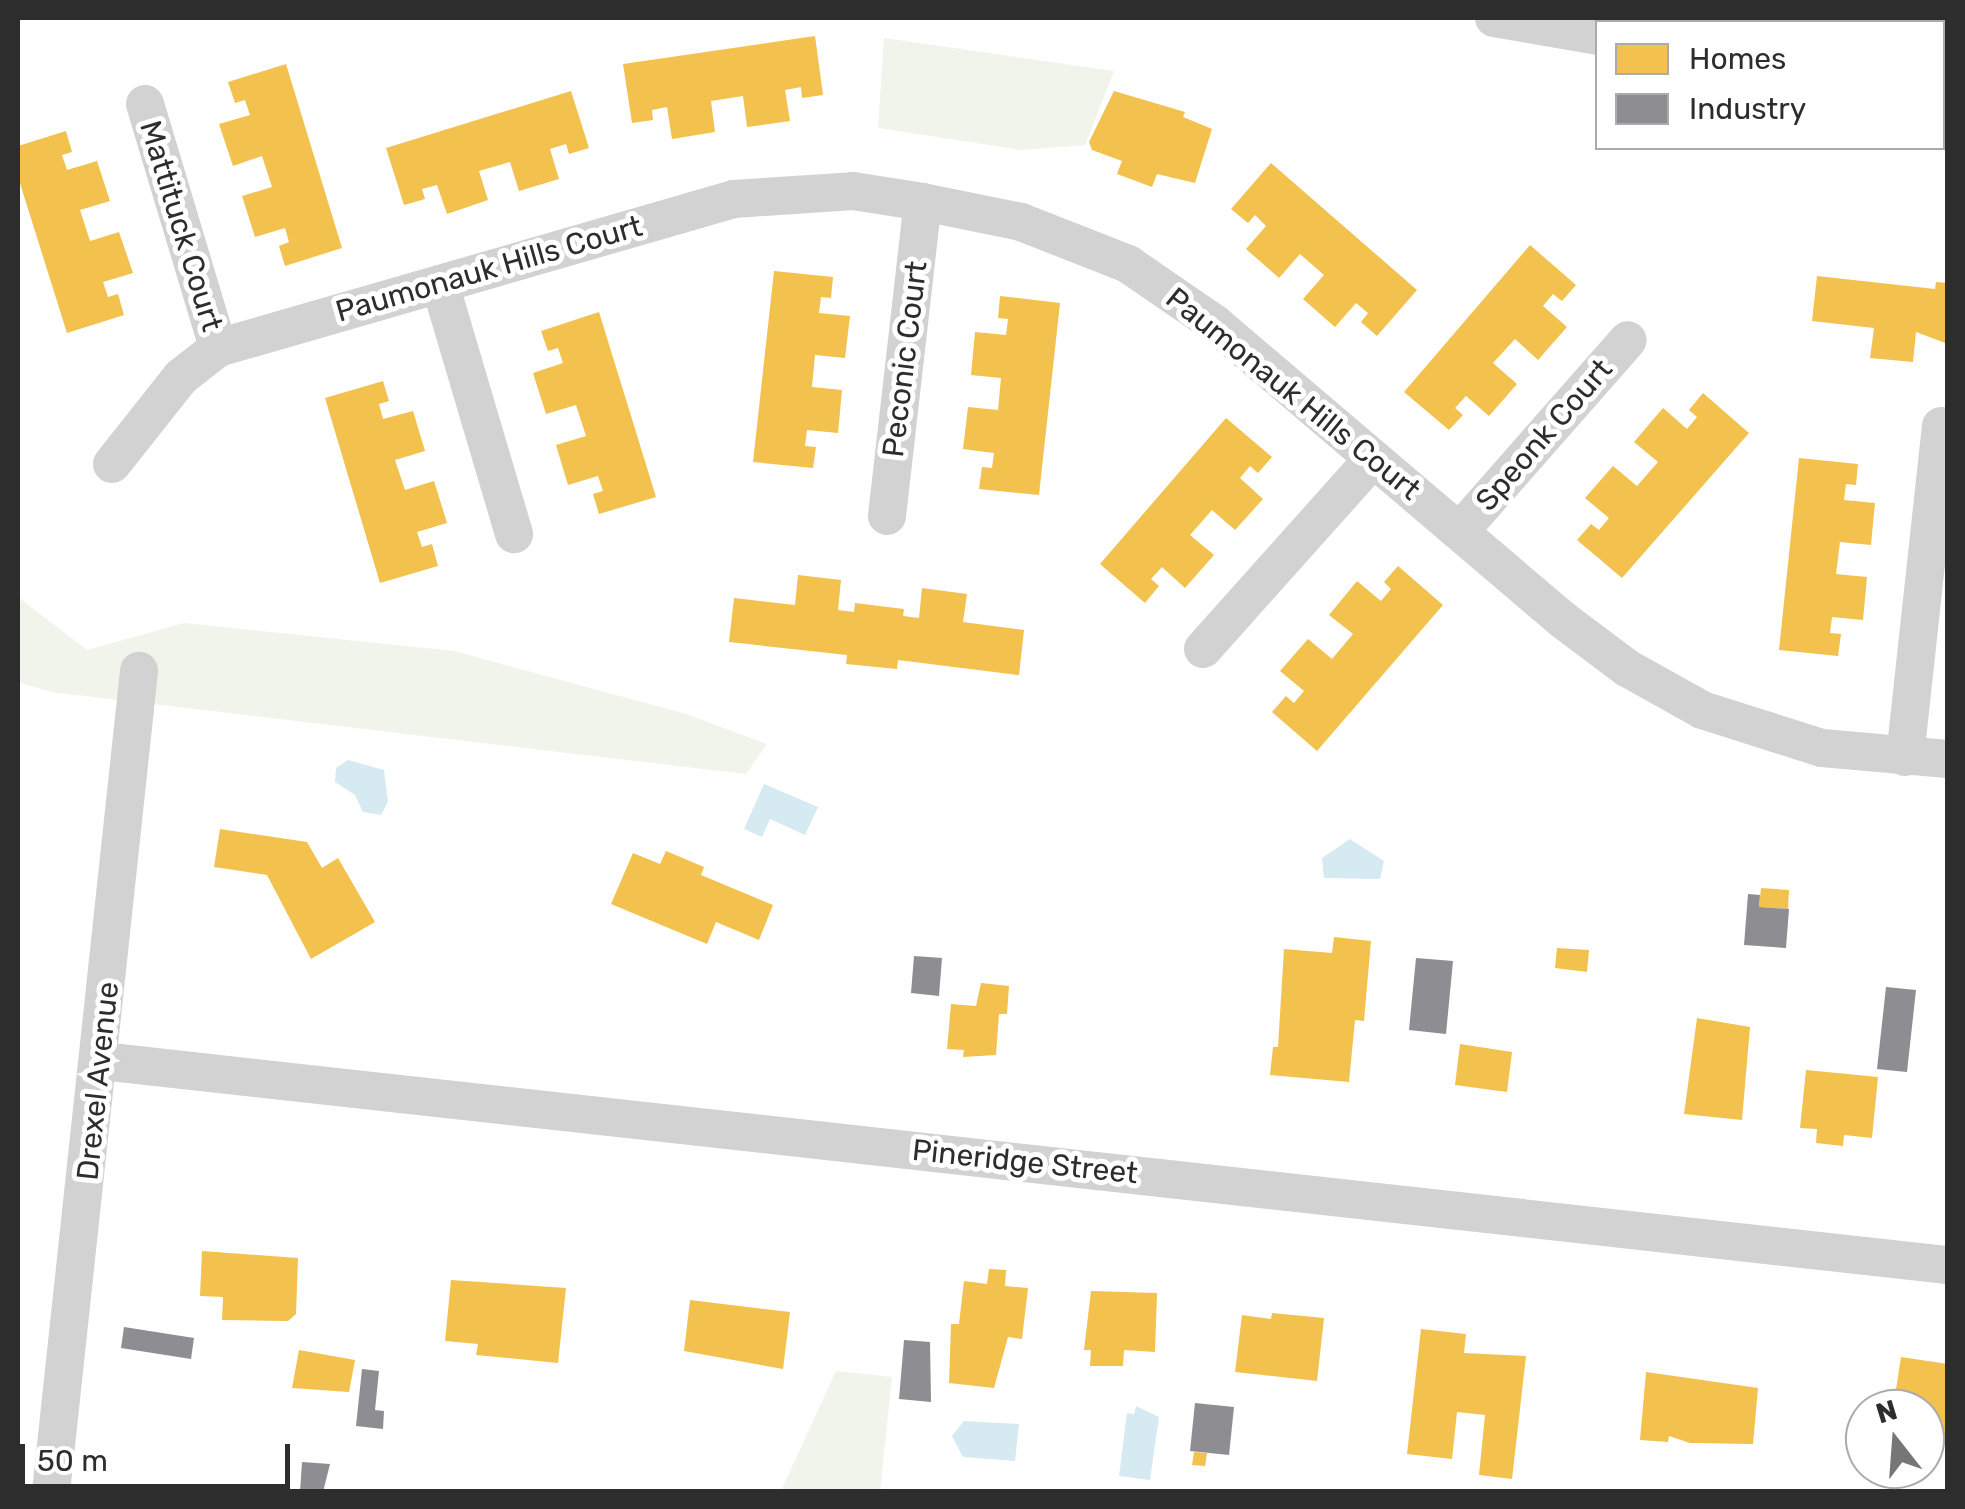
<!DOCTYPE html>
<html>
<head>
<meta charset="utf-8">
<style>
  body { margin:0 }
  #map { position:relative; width:1965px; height:1509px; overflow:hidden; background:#fff; font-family:Rubik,sans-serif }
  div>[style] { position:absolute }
  .green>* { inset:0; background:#f1f4eb }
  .water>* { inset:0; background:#d6eaf2 }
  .homes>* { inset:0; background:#f2c14e }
  .industry>* { inset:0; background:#8d8d92 }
  .minor>* { height:38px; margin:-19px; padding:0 19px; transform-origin:19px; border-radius:19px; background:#d2d2d2 }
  span { translate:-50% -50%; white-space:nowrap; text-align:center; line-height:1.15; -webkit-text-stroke:10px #fff; paint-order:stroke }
  .street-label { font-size:30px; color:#2d2d2d }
  .frame { position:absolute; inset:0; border:20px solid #2d2d2d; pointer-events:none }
  .legend { position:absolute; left:1595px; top:20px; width:350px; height:130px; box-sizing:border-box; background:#fff; border:2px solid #ababab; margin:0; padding:12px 18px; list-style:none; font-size:30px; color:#2d2d2d }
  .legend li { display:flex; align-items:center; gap:20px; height:50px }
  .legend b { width:50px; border:2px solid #ababab }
  .north { position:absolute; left:1845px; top:1389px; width:100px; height:100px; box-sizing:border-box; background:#fff; border:2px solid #ababab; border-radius:50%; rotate:343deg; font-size:28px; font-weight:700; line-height:40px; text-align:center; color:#2d2d2d }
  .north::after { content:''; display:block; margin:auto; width:35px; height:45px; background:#767676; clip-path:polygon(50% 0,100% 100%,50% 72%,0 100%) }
  .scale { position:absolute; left:20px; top:1444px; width:270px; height:45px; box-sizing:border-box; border:5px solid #2d2d2d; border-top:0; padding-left:12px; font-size:30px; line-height:35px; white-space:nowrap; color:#2d2d2d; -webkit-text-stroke:8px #fff; paint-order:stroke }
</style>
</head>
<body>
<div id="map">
  <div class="green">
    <i style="clip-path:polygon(884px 38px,1114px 71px,1085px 145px,1021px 150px,878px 128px)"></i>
    <i style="clip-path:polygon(18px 597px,87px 650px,184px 623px,454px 651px,686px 714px,767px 744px,746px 774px,51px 692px,18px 682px)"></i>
    <i style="clip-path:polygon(836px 1371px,892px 1377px,880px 1491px,781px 1491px)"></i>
  </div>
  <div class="water">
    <i style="clip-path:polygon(348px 760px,384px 770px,388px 802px,381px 815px,363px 812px,355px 795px,335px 782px,336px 768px)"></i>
    <i style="clip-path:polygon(764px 784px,818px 807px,805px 835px,770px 819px,762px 837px,744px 829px)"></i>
    <i style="clip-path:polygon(1350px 839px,1384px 861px,1380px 879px,1324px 878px,1322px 858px)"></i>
    <i style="clip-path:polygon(1136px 1406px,1159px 1417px,1150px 1480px,1119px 1476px,1127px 1413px,1134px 1414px)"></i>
    <i style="clip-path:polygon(964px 1421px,1019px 1424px,1015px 1461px,963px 1457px,952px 1436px)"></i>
  </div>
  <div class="homes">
    <i style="clip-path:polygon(815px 36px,823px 95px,802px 98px,801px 87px,785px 90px,790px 121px,747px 127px,743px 96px,711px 101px,715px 132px,672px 139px,667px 107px,652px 110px,653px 120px,632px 123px,623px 64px)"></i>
    <i style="clip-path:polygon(286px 64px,342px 248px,285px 266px,279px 246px,289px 242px,285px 228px,255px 237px,242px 196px,272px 187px,262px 156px,233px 166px,219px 124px,250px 115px,245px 100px,235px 103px,228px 82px)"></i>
    <i style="clip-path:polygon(571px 91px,589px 148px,569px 154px,566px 144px,550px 149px,559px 179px,519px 191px,510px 162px,479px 171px,488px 200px,447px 214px,437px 185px,422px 189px,425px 199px,404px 205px,386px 148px)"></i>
    <i style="clip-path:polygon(1114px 91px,1185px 112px,1183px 117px,1212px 129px,1195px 183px,1157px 174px,1152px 187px,1117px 174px,1122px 161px,1092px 150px,1089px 142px)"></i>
    <i style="clip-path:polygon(66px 131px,72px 152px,62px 155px,67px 170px,97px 161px,110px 201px,80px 210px,90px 241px,119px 232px,133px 273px,103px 282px,108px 297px,118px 294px,124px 315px,67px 333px,18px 177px,18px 146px)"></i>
    <i style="clip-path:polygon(1271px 163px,1417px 290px,1377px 336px,1361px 322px,1368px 313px,1356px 303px,1335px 327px,1303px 299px,1324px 275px,1300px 254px,1279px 278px,1246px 249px,1266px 226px,1255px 215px,1248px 223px,1231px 209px)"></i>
    <i style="clip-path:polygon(1530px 245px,1576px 285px,1562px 301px,1553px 294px,1543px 306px,1567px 327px,1538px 360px,1515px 339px,1493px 363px,1517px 384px,1489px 416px,1466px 396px,1455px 408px,1463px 415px,1449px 430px,1404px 392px)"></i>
    <i style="clip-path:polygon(774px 271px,833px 277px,831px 298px,821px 297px,819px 313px,850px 316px,845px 358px,815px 355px,812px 387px,842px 390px,838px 433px,807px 430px,805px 446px,816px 447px,813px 468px,753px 462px)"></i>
    <i style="clip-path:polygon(1817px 276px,1935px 289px,1936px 282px,1948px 283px,1948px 344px,1916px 332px,1913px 362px,1870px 358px,1874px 328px,1812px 321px)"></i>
    <i style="clip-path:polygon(1000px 296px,1060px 303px,1039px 495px,979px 489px,982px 467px,992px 468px,994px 453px,963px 449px,968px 407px,998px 410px,1001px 378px,971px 375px,975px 332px,1006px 335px,1008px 319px,998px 318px)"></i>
    <i style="clip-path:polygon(599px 312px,656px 497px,599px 514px,593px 494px,603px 491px,598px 476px,568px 485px,556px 445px,586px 436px,576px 405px,546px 414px,533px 373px,563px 363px,558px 348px,548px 351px,541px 331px)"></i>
    <i style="clip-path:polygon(383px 381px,389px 401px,379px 404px,383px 419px,413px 411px,425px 451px,395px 460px,405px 490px,434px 481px,447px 523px,417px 532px,422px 547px,432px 544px,438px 566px,380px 583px,325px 398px)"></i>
    <i style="clip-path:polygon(1703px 393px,1749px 433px,1622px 578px,1577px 540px,1591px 524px,1599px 530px,1609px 518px,1585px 498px,1613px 466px,1637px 486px,1658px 462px,1634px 442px,1663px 408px,1687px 429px,1697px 417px,1689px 410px)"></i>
    <i style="clip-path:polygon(1226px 418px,1272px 457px,1258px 473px,1250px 466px,1240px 478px,1263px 499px,1235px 530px,1212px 510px,1190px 535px,1214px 555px,1185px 588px,1162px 567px,1151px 579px,1159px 586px,1145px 603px,1100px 564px)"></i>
    <i style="clip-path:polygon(1799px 458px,1858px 464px,1856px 485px,1846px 484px,1844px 500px,1875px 503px,1871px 545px,1840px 542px,1836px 574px,1867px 577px,1863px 620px,1832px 617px,1830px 633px,1841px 634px,1838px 656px,1779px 650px)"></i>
    <i style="clip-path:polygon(1398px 566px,1443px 605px,1317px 751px,1272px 712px,1286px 696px,1294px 703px,1304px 691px,1280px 671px,1308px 639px,1332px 659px,1353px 634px,1329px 615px,1357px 581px,1381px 601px,1391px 589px,1384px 582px)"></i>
    <i style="clip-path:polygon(798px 575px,841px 580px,838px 610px,854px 612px,855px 603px,904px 609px,903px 616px,919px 618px,922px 588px,967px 594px,963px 622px,1024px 630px,1019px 675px,898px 660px,897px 669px,846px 664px,847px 655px,729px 642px,734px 598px,795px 605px)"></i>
    <i style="clip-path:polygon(220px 829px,307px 842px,322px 868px,338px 858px,375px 922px,311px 959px,267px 875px,214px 867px)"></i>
    <i style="clip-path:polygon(666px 851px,704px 867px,701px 875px,773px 905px,759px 940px,716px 922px,707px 944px,611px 904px,633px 853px,660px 864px)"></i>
    <i style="clip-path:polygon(1761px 888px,1789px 890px,1788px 909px,1759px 907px)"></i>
    <i style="clip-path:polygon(1334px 937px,1371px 941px,1364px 1021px,1355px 1020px,1349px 1082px,1270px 1075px,1273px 1047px,1278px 1047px,1284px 949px,1332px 953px)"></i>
    <i style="clip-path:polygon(1557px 948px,1589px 950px,1587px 972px,1555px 968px)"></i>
    <i style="clip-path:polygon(981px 983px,1009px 986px,1007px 1014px,999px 1014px,996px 1055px,963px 1057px,964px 1050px,947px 1049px,951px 1004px,976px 1006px)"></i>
    <i style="clip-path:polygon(1697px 1018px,1750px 1027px,1742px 1120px,1684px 1114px)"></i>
    <i style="clip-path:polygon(1460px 1044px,1512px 1052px,1507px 1092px,1455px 1085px)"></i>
    <i style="clip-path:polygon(1806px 1070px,1878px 1077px,1872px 1138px,1844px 1135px,1843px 1146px,1816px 1143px,1817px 1129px,1800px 1128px)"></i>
    <i style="clip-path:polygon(202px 1251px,298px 1258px,296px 1314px,288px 1321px,222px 1320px,223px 1297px,200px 1296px)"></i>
    <i style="clip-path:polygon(989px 1269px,1006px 1270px,1005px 1286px,1028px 1288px,1022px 1339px,1008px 1337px,994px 1388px,949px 1383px,951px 1324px,959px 1324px,964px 1281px,987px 1284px)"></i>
    <i style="clip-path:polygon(451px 1280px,566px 1288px,558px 1363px,476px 1355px,478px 1344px,445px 1341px)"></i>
    <i style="clip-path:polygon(1091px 1291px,1157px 1293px,1155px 1352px,1124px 1350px,1123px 1366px,1090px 1366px,1091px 1350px,1084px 1350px)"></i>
    <i style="clip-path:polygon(690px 1300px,790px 1312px,783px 1369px,684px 1351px)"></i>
    <i style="clip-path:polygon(1272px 1313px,1324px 1318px,1317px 1381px,1235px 1372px,1242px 1315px,1271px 1319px)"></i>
    <i style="clip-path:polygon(1421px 1329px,1466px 1334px,1464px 1353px,1526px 1356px,1512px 1479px,1479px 1475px,1485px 1415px,1457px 1412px,1452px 1459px,1407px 1454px)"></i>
    <i style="clip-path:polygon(299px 1350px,355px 1360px,349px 1392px,292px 1388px)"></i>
    <i style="clip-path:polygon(1901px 1357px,1948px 1364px,1948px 1445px,1925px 1441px,1925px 1409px,1893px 1409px)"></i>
    <i style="clip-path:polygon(1646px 1372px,1758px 1388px,1753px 1444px,1690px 1443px,1669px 1436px,1668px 1442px,1640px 1440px)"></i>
    <i style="clip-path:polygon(1194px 1452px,1207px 1453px,1205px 1466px,1192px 1465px)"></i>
  </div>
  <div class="industry">
    <i style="clip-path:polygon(1748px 894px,1760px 895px,1759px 907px,1789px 909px,1786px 948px,1744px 945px)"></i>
    <i style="clip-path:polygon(914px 956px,942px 958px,939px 996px,911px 993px)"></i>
    <i style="clip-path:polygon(1416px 958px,1453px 961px,1446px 1034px,1409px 1030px)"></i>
    <i style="clip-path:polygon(1886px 987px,1916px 990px,1907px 1072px,1877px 1069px)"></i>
    <i style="clip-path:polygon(124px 1327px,194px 1338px,191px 1359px,121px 1348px)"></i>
    <i style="clip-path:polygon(904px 1340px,930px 1342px,931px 1402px,899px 1399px)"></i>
    <i style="clip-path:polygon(362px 1369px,379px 1371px,375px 1410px,384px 1411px,383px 1429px,356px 1426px)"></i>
    <i style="clip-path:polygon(1195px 1403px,1234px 1407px,1229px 1455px,1190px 1451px)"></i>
    <i style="clip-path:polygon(302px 1462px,330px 1464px,323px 1492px,300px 1492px)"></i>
  </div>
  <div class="minor">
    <i style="left:1494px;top:18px;width:106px;rotate:9.8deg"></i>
    <i style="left:1927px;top:22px;width:4px;rotate:-76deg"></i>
    <i style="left:1942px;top:96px;width:6px"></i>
    <i style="left:145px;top:104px;width:255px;rotate:73.3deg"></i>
    <i style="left:440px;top:284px;width:261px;rotate:73.5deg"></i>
    <i style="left:112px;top:464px;width:111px;rotate:-51.6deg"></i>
    <i style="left:181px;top:377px;width:47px;rotate:-38.1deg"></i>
    <i style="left:218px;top:348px;width:537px;rotate:-16.11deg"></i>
    <i style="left:734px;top:199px;width:119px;rotate:-3.8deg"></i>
    <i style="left:853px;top:191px;width:71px;rotate:8.9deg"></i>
    <i style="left:923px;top:202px;width:100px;rotate:11.5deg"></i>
    <i style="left:1021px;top:222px;width:115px;rotate:21.4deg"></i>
    <i style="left:1128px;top:264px;width:104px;rotate:34.5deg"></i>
    <i style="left:1214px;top:323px;width:458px;rotate:40.4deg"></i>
    <i style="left:1563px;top:620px;width:80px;rotate:36.9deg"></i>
    <i style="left:1627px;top:668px;width:86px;rotate:29.2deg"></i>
    <i style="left:1702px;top:710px;width:126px;rotate:17.6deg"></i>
    <i style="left:1822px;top:748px;width:126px;rotate:5deg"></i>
    <i style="left:887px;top:516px;width:316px;rotate:-83.5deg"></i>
    <i style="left:1460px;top:531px;width:254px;rotate:-48.7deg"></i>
    <i style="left:1203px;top:649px;width:255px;rotate:-48.2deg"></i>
    <i style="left:1905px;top:757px;width:333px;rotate:-83.8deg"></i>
    <i style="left:102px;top:1061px;width:1857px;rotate:6.31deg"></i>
    <i style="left:51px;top:1492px;width:826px;rotate:-83.88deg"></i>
  </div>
  <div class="street-label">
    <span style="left:181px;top:226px;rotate:73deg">Mattituck Court</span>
    <span style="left:489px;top:269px;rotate:-16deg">Paumonauk Hills Court</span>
    <span style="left:905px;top:359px;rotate:-83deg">Peconic Court</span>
    <span style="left:1293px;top:394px;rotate:39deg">Paumonauk Hills Court</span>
    <span style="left:1544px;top:435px;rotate:-49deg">Speonk Court</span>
    <span style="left:98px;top:1081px;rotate:-84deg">Drexel Avenue</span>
    <span style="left:1025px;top:1162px;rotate:6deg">Pineridge Street</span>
  </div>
  <div class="frame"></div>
  <ul class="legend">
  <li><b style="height:28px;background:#f2c14e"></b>Homes</li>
  <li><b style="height:28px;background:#8d8d92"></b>Industry</li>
  </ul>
  <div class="north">N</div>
  <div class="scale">50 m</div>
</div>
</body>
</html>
